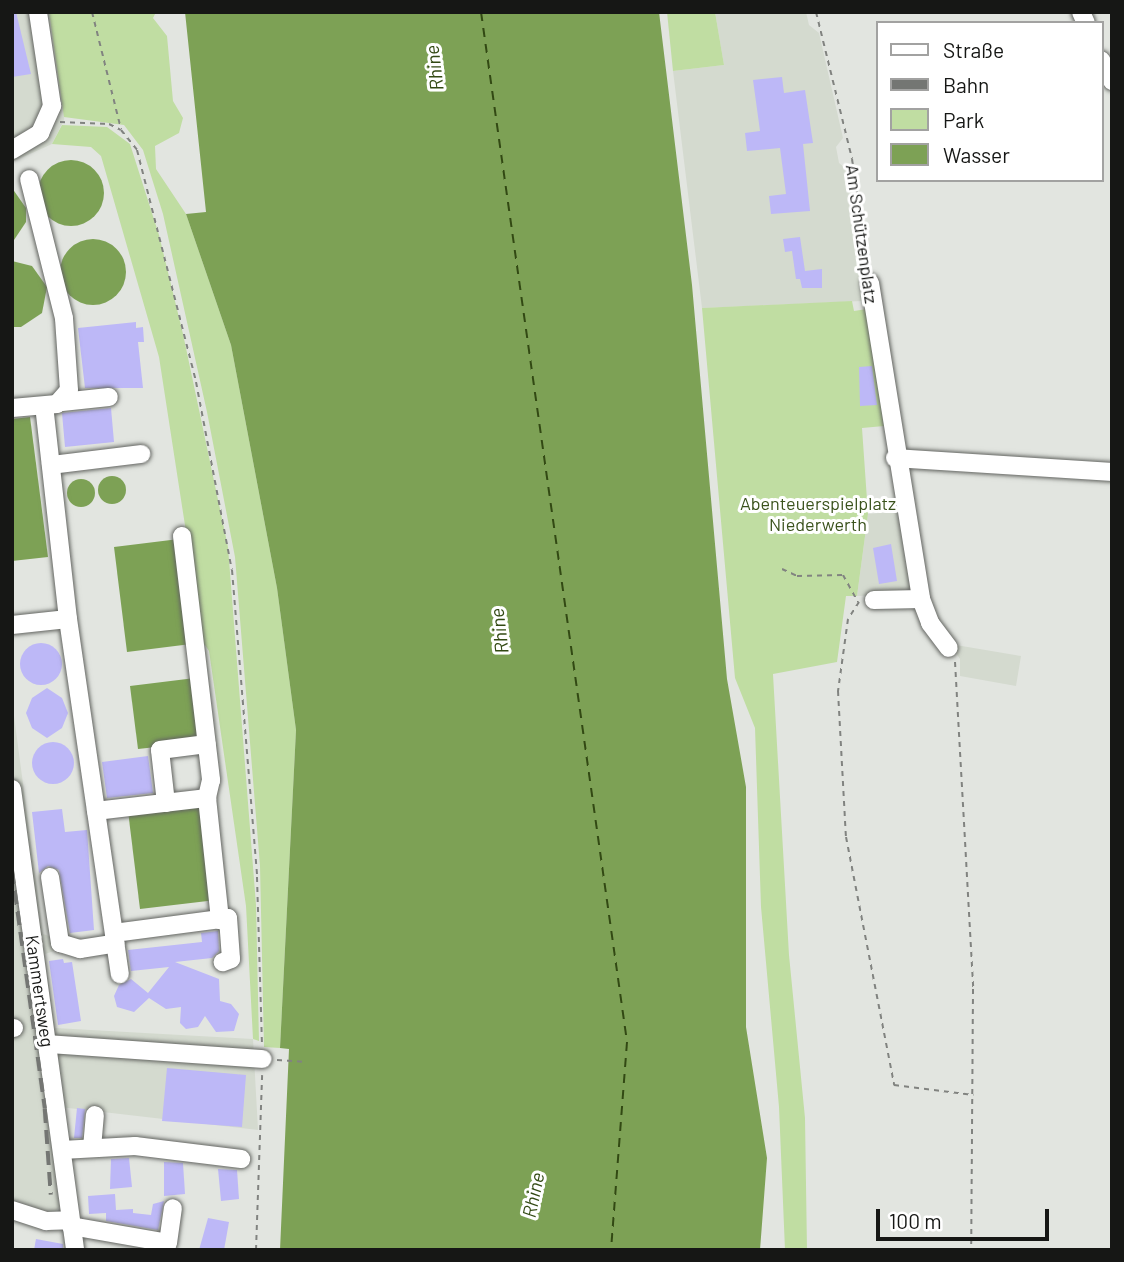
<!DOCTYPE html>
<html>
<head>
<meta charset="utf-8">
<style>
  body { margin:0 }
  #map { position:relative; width:1124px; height:1262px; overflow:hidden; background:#e2e5e0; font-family:Barlow,sans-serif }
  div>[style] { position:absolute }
  .built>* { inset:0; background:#d4dacf }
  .green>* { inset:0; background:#c0dda2 }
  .water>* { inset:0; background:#7da155 }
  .round { border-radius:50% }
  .ferry>* { height:2px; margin-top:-1px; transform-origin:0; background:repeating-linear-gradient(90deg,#324913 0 9px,transparent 0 16px) }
  .building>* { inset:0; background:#bdb8f7 }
  .path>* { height:2px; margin-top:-1px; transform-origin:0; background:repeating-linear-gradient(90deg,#818380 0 5px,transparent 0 10px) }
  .roads { filter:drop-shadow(0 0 2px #636561) drop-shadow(0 0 2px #636561) }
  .minor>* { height:18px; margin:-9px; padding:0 9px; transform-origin:9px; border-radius:9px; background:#fff }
  .rail>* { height:3.5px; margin-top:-1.75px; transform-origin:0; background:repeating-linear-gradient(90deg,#747673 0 14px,transparent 0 21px) }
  span { translate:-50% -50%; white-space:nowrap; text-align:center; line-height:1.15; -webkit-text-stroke:6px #fff; paint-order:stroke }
  .street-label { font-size:18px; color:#161715 }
  .park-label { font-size:18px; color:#3a521c }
  .water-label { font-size:19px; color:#324913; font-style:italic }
  .frame { position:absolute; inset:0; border:14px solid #161715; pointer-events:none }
  .legend { position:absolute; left:876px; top:21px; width:228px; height:161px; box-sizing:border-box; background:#fff; border:2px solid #a2a2a1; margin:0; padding:9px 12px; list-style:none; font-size:21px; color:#161715 }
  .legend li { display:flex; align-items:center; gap:14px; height:35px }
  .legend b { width:35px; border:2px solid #a2a2a1 }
  .scale { position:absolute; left:876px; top:1209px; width:173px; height:32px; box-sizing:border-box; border:4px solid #161715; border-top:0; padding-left:9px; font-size:21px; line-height:24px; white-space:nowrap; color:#161715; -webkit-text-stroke:5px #fff; paint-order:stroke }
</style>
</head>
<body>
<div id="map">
  <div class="built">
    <i style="clip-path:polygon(12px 12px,49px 12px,65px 104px,64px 120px,52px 144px,12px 162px)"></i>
    <i style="clip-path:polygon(715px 12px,806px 12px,809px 25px,819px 33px,843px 138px,836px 147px,839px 163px,850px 172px,860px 228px,862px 301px,702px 308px,673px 71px,724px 65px)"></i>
    <i style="clip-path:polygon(902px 511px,916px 587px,909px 594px,857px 596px,868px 514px)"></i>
    <i style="clip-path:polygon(950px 644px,1021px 656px,1016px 686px,960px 676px,960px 659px)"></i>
    <i style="clip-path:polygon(12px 701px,43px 934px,52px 937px,54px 951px,45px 954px,55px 1028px,253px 1039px,258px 1130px,51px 1106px,63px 1202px,53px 1215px,12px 1204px)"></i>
  </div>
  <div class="green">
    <i style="clip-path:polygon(49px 12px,156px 12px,153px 18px,167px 36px,173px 101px,183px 118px,179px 133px,155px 146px,156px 169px,186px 214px,231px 345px,277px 588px,296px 730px,280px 1048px,264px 1047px,260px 866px,235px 557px,207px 412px,163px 214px,143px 150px,124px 125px,64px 117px)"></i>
    <i style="clip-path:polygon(667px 12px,715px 12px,724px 65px,673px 71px)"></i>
    <i style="clip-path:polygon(62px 125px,107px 127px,130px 144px,159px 235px,183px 334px,228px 547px,256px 905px,259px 1041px,253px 1039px,246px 906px,209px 651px,203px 642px,159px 357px,101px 156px,91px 147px,52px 144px)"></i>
    <i style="clip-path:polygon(852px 301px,854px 311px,867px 309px,884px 426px,862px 428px,868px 514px,857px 596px,846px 596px,837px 662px,773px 674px,789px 955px,805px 1118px,807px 1250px,785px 1250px,779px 1107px,761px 907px,755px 728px,735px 678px,702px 308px)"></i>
  </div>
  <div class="water">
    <i style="clip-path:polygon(185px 12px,659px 12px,692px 285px,727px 679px,746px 787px,746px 1027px,767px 1158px,760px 1250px,280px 1250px,289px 1049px,280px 1048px,296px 730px,277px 588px,231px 345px,186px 214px,206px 212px)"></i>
    <i class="round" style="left:38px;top:160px;width:66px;height:66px"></i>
    <i style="clip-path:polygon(12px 188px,26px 208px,26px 222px,12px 243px)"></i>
    <i class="round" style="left:60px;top:239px;width:66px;height:66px"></i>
    <i style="clip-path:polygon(12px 261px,32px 266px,47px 287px,42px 313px,21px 327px,12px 327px)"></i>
    <i style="clip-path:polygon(30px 417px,48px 557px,12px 561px,12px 419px)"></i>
    <i class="round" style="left:98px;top:476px;width:28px;height:28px"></i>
    <i class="round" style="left:67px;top:479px;width:28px;height:28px"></i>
    <i style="clip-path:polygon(179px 539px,191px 644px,127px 652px,114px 547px)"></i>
    <i style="clip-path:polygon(195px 678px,202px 742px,138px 749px,130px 686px)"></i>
    <i style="clip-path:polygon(204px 802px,216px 900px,140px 909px,128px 811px)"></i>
  </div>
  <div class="ferry">
    <i style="left:481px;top:12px;width:1040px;rotate:81.93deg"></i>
    <i style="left:627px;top:1042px;width:209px;rotate:94.4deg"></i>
  </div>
  <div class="building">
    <i style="clip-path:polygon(12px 12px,16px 12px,31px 74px,12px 77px)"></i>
    <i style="clip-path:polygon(782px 77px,784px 93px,805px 90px,813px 143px,803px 144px,810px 211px,771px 214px,769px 196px,786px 194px,780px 148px,747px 151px,745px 133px,760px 131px,753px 80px)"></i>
    <i style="clip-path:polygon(800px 237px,805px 271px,822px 269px,822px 288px,802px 288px,800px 279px,796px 279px,792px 251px,785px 252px,783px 239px)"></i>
    <i style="clip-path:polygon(136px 322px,136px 328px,143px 327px,144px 342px,138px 342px,143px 388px,85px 388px,78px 328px)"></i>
    <i style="clip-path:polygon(872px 366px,877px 405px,860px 406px,859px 367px)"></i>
    <i style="clip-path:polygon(111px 408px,114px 442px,65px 447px,62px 413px)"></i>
    <i style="clip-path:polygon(891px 544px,897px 581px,879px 584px,873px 548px)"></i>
    <i class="round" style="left:20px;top:643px;width:42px;height:42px"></i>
    <i style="clip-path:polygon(47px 688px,62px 698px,68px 713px,62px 728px,47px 738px,32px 728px,26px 713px,32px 698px)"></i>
    <i class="round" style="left:32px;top:742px;width:42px;height:42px"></i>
    <i style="clip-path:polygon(148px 756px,153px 793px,107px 798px,102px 762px)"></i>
    <i style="clip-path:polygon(62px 809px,65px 832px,87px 830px,94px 930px,70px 933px,59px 870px,48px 866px,39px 873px,32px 812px)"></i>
    <i style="clip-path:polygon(218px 931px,219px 951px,212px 958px,175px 962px,219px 979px,220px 1001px,231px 1004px,239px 1014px,234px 1031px,216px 1032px,205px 1016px,198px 1027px,186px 1029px,180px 1023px,181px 1007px,166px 1009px,149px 998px,134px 1012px,117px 1007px,114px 996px,119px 985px,131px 979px,148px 993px,169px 967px,131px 971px,128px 950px,202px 942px,201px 933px)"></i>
    <i style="clip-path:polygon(63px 959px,64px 963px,72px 962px,81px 1021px,58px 1025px,49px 961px)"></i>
    <i style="clip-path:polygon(167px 1068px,246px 1075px,242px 1127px,162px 1121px)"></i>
    <i style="clip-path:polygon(77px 1108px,85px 1109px,82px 1138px,74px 1138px)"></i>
    <i style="clip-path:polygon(129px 1158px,132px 1187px,110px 1189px,111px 1159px)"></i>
    <i style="clip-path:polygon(164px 1162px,183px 1163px,185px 1194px,164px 1196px)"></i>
    <i style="clip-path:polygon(218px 1169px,237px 1170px,239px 1199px,221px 1201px)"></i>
    <i style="clip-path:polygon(115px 1194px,116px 1210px,133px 1209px,133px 1213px,151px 1215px,153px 1204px,164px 1201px,158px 1230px,106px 1221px,106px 1213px,89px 1214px,88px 1196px)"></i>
    <i style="clip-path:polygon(208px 1218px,229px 1222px,224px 1250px,199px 1250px)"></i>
    <i style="clip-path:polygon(36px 1239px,63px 1244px,63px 1250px,34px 1250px)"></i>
  </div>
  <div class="path">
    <i style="left:92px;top:12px;width:121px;rotate:76.1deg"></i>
    <i style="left:816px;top:12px;width:151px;rotate:76.2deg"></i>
    <i style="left:852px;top:159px;width:110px;rotate:81.6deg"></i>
    <i style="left:60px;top:122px;width:49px;rotate:2.3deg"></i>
    <i style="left:109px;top:124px;width:13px;rotate:27deg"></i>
    <i style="left:121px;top:130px;width:26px;rotate:51deg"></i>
    <i style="left:137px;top:150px;width:239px;rotate:75.7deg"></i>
    <i style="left:196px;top:382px;width:191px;rotate:79.2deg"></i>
    <i style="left:232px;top:570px;width:308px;rotate:85.3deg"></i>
    <i style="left:257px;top:877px;width:168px;rotate:88.3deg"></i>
    <i style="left:782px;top:569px;width:17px;rotate:25deg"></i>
    <i style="left:797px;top:576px;width:46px;rotate:-1.2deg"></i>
    <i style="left:843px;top:575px;width:31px;rotate:61deg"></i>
    <i style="left:859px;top:602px;width:20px;rotate:123deg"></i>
    <i style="left:848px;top:619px;width:73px;rotate:97.9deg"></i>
    <i style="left:838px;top:691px;width:146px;rotate:86.9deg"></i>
    <i style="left:846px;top:837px;width:253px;rotate:79deg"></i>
    <i style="left:894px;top:1085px;width:80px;rotate:7.2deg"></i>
    <i style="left:955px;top:662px;width:327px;rotate:86.8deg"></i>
    <i style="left:973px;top:989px;width:261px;rotate:90.4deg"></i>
    <i style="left:277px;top:1060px;width:30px;rotate:4deg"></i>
    <i style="left:256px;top:1250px;width:175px;rotate:-88deg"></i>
  </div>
  <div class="roads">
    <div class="minor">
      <i style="left:1081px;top:12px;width:12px;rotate:66deg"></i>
      <i style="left:1101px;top:60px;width:24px;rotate:62deg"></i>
      <i style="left:12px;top:150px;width:33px;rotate:-31deg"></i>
      <i style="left:40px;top:133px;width:30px;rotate:-66deg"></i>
      <i style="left:52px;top:106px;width:95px;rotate:-98.5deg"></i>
      <i style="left:870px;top:283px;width:320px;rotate:80.8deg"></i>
      <i style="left:921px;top:599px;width:26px;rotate:69deg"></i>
      <i style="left:930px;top:623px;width:31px;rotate:53deg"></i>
      <i style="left:62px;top:402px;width:47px;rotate:-6.1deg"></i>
      <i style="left:12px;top:408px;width:45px;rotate:-5.1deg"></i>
      <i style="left:57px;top:404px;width:18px;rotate:-49deg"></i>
      <i style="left:69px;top:390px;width:72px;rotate:-94deg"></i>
      <i style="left:64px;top:318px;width:143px;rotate:-104.1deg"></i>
      <i style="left:895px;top:458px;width:217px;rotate:3.7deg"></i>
      <i style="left:51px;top:465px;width:91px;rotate:-7deg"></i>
      <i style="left:182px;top:536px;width:246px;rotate:83.2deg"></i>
      <i style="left:211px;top:780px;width:18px;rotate:103deg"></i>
      <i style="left:207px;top:798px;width:123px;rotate:83.9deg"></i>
      <i style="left:874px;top:600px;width:47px;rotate:-1.2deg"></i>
      <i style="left:68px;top:619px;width:359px;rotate:81.7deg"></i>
      <i style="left:12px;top:625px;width:56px;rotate:-6.1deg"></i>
      <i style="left:68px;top:619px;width:214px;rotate:-96.4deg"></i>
      <i style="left:12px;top:789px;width:465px;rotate:82.2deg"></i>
      <i style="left:166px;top:803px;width:53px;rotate:-96.5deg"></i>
      <i style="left:160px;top:750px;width:47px;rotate:-7.3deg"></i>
      <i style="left:96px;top:811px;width:112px;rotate:-6.7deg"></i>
      <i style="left:50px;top:877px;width:67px;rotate:81.4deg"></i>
      <i style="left:60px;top:943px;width:21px;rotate:17deg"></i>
      <i style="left:80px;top:949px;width:36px;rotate:-9deg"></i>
      <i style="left:114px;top:933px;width:115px;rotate:-7.5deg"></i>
      <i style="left:228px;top:918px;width:41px;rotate:85.8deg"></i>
      <i style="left:231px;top:959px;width:9px;rotate:159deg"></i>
      <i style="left:12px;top:1028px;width:2px"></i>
      <i style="left:48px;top:1044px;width:215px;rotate:4deg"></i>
      <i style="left:92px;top:1148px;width:33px;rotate:-85deg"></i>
      <i style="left:62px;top:1150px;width:73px;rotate:-3.1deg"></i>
      <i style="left:135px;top:1146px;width:107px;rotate:7deg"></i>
      <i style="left:12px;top:1210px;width:36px;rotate:18deg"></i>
      <i style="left:46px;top:1221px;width:24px;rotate:-2deg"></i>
      <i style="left:71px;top:1226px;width:98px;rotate:9.9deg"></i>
      <i style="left:168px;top:1243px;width:35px;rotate:-82deg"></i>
    </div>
  </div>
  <div class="rail">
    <i style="left:12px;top:870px;width:241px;rotate:82.1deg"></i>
    <i style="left:45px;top:1109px;width:86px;rotate:86deg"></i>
  </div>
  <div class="street-label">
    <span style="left:862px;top:234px;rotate:82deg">Am Schützenplatz</span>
    <span style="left:40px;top:991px;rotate:82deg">Kammertsweg</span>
  </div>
  <div class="park-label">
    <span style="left:818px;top:514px">Abenteuerspielplatz<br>Niederwerth</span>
  </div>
  <div class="water-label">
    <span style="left:434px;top:68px;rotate:-97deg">Rhine</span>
    <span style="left:499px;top:631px;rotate:-97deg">Rhine</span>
    <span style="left:533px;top:1195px;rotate:-78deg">Rhine</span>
  </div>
  <div class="frame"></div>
  <ul class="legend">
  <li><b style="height:9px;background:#fff"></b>Straße</li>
  <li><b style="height:9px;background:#747673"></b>Bahn</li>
  <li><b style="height:19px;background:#c0dda2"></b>Park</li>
  <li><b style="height:19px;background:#7da155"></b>Wasser</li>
  </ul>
  <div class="scale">100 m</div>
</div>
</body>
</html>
